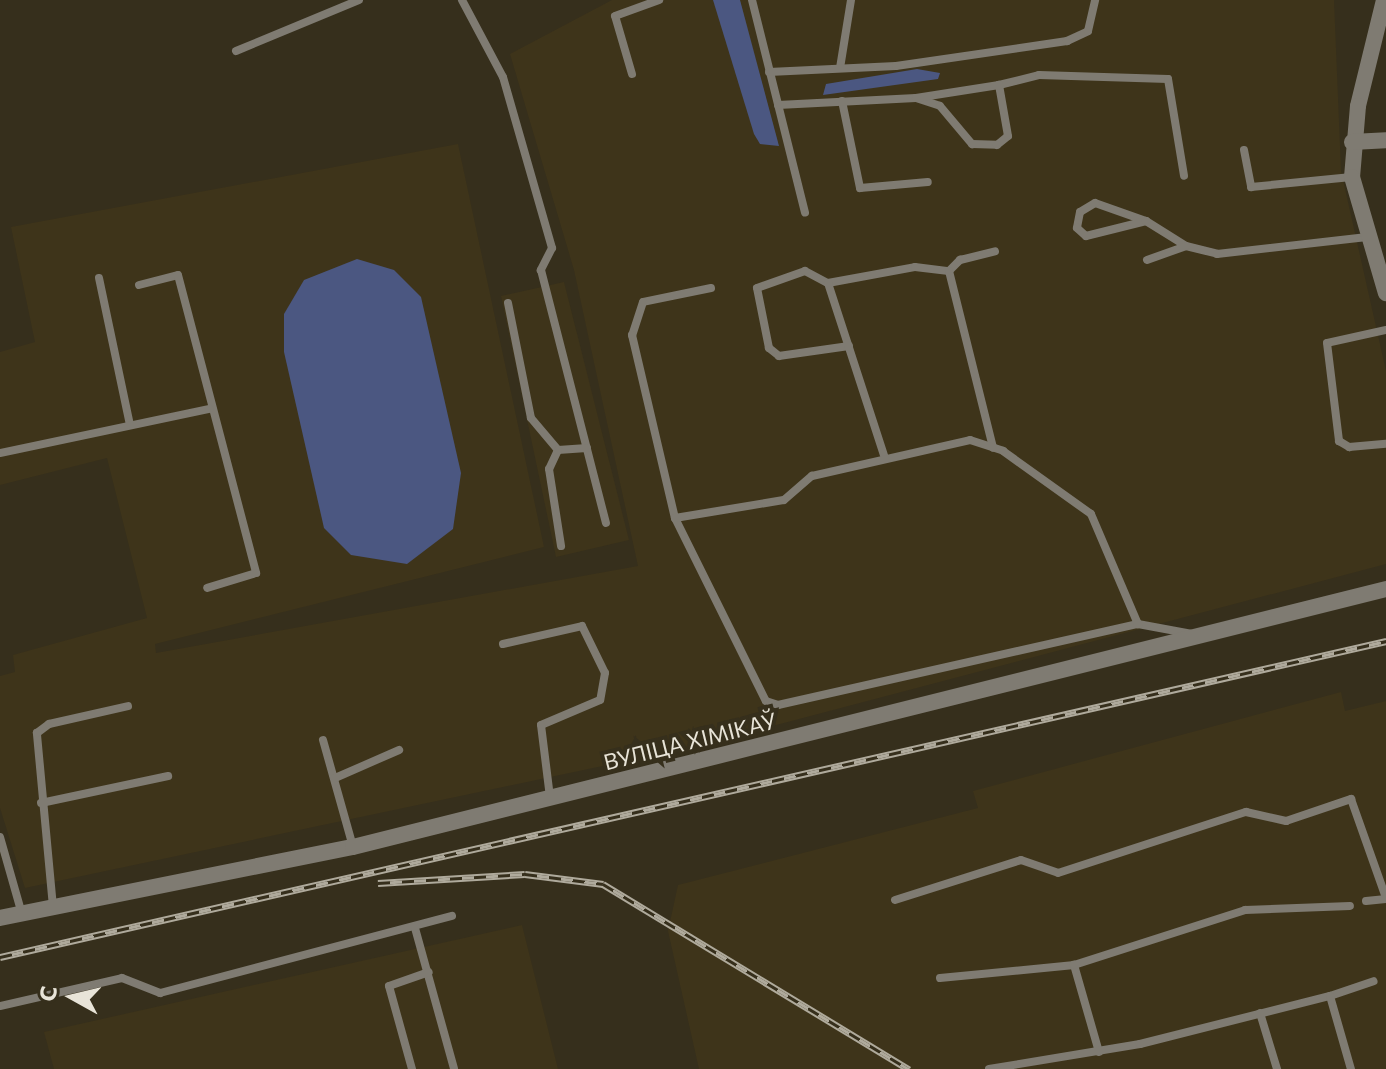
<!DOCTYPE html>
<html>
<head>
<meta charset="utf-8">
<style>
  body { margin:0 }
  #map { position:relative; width:1386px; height:1069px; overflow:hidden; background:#362f1c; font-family:Commissioner,sans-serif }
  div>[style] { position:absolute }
  .built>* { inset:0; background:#3e341a }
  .green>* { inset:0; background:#4b5781 }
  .service>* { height:8px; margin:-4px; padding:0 4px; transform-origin:4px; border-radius:4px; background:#7f7b72 }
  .minor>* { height:16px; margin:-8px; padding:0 8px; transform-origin:8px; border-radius:8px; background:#7f7b72 }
  .rail>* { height:7px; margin-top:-3.5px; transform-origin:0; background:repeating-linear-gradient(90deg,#362f1c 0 12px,#afaa9c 0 24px); box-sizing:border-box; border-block:2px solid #afaa9c }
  span { translate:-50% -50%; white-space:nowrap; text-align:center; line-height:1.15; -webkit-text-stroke:8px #362f1c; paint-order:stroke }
  .street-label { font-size:22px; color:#e8e4d8 }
  .north { position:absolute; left:32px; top:957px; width:80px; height:80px; -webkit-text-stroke:6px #362f1c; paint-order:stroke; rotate:278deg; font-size:22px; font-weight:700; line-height:32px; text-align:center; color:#e8e4d8 }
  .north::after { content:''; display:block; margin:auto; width:28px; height:36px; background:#e8e4d8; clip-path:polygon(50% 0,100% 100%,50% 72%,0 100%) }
</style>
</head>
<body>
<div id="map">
  <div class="built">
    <i style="clip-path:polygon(612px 0,1334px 0,1341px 171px,1386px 371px,1386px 564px,697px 746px,25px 888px,0 808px,0 676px,15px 672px,13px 655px,147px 618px,107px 458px,0 485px,0 352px,35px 342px,11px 227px,458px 144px,544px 547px,155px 644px,156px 653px,638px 566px,574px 270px,510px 54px)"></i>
    <i style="clip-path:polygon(564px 282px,629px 540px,556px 557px,501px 296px)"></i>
    <i style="clip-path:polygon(1341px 692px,1345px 711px,1386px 701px,1386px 1069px,699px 1069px,668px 931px,678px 885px,978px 808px,973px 791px)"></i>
    <i style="clip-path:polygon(522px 925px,558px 1069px,54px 1069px,44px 1032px)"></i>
  </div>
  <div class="green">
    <i style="clip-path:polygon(713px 0,740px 0,779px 146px,760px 144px,754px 134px)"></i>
    <i style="clip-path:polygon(917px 69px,940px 73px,938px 79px,823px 95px,826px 84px)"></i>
    <i style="clip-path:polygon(357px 259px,394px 270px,421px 297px,461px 473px,453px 529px,407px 564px,351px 555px,324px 528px,284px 352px,284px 314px,304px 280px)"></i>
  </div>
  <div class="service">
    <i style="left:462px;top:0;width:87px;rotate:62deg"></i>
    <i style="left:503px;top:77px;width:178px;rotate:74deg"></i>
    <i style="left:552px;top:248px;width:25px;rotate:117deg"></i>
    <i style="left:541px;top:270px;width:261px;rotate:75.6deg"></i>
    <i style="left:752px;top:0;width:219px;rotate:76deg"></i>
    <i style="left:236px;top:51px;width:133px;rotate:-22.5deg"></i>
    <i style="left:840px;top:68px;width:69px;rotate:-80.8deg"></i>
    <i style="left:769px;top:72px;width:127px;rotate:-2.7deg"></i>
    <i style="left:896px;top:66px;width:173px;rotate:-8.3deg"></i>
    <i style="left:1067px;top:41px;width:23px;rotate:-25deg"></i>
    <i style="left:1088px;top:31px;width:32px;rotate:-77deg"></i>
    <i style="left:632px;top:74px;width:60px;rotate:-106.3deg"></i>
    <i style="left:615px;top:16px;width:47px;rotate:-20deg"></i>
    <i style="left:999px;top:85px;width:41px;rotate:-14deg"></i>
    <i style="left:1039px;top:75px;width:129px;rotate:1.8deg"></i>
    <i style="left:1168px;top:79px;width:98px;rotate:80.6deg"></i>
    <i style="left:842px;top:101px;width:89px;rotate:78.3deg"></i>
    <i style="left:860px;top:188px;width:68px;rotate:-5deg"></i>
    <i style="left:778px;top:105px;width:138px;rotate:-2.9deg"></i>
    <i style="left:916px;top:98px;width:25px;rotate:18deg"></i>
    <i style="left:940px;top:106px;width:50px;rotate:49.9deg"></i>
    <i style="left:972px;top:144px;width:25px;rotate:2deg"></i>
    <i style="left:997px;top:145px;width:14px;rotate:-39deg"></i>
    <i style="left:1008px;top:136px;width:52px;rotate:-100deg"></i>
    <i style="left:999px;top:85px;width:84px;rotate:171.1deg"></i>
    <i style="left:1244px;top:150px;width:38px;rotate:79deg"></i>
    <i style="left:1251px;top:187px;width:101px;rotate:-5.7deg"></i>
    <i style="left:1146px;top:221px;width:54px;rotate:-160.6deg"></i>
    <i style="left:1095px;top:203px;width:17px;rotate:149deg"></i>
    <i style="left:1080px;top:212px;width:16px;rotate:101deg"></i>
    <i style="left:1077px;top:228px;width:12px;rotate:42deg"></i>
    <i style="left:1086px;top:236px;width:62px;rotate:-14deg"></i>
    <i style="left:1146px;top:221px;width:47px;rotate:32deg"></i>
    <i style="left:1186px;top:246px;width:32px;rotate:14deg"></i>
    <i style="left:1217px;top:254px;width:151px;rotate:-6.5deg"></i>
    <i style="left:1147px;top:260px;width:41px;rotate:-19.7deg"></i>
    <i style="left:949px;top:271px;width:16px;rotate:-45deg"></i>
    <i style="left:960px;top:260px;width:36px;rotate:-14deg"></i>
    <i style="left:99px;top:278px;width:150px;rotate:78.1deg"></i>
    <i style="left:828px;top:283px;width:88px;rotate:-10.4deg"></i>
    <i style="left:915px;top:267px;width:34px;rotate:7deg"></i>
    <i style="left:949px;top:271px;width:182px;rotate:76deg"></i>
    <i style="left:139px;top:285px;width:40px;rotate:-14.4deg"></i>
    <i style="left:178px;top:275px;width:308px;rotate:75.3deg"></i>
    <i style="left:256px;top:573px;width:51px;rotate:163deg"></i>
    <i style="left:711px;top:288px;width:69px;rotate:168.4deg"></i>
    <i style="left:643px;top:302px;width:35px;rotate:108deg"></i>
    <i style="left:632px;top:335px;width:188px;rotate:76.8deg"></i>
    <i style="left:675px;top:518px;width:204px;rotate:63.6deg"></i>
    <i style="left:766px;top:701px;width:13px;rotate:18deg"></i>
    <i style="left:778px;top:705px;width:369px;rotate:-12.7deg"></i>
    <i style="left:1138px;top:624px;width:55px;rotate:10.5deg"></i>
    <i style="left:508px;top:303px;width:117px;rotate:78.7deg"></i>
    <i style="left:531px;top:418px;width:42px;rotate:49.8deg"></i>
    <i style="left:558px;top:450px;width:29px;rotate:-4deg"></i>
    <i style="left:1386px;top:330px;width:60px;rotate:167.6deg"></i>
    <i style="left:1327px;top:343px;width:99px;rotate:83deg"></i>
    <i style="left:1339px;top:441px;width:12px;rotate:31deg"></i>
    <i style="left:1349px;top:447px;width:37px;rotate:-5deg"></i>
    <i style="left:849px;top:346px;width:71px;rotate:171.9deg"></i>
    <i style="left:779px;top:356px;width:13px;rotate:-141deg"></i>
    <i style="left:769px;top:348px;width:61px;rotate:-101.3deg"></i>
    <i style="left:757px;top:288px;width:51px;rotate:-19.5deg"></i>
    <i style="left:805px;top:271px;width:26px;rotate:28deg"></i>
    <i style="left:828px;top:283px;width:184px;rotate:72deg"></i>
    <i style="left:558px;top:450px;width:21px;rotate:115deg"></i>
    <i style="left:549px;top:469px;width:78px;rotate:81.1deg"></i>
    <i style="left:0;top:453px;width:214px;rotate:-11.9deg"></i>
    <i style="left:675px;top:518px;width:110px;rotate:-9.4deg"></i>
    <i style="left:784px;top:500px;width:37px;rotate:-41deg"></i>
    <i style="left:812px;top:476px;width:162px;rotate:-12.8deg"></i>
    <i style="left:970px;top:440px;width:35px;rotate:18deg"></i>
    <i style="left:1003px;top:451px;width:108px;rotate:35.6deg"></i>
    <i style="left:1091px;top:514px;width:120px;rotate:66.9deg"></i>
    <i style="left:503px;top:644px;width:81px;rotate:-12.8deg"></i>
    <i style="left:582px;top:626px;width:52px;rotate:63.9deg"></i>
    <i style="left:605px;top:673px;width:27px;rotate:100deg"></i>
    <i style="left:600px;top:700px;width:64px;rotate:157deg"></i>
    <i style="left:541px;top:725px;width:73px;rotate:82.9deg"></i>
    <i style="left:323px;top:740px;width:111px;rotate:74.3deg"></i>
    <i style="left:335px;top:778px;width:70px;rotate:-23.6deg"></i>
    <i style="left:41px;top:803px;width:130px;rotate:-12deg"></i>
    <i style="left:0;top:837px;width:80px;rotate:74.1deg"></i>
    <i style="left:895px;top:900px;width:132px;rotate:-17.6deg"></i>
    <i style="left:1021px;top:860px;width:39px;rotate:19deg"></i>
    <i style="left:1058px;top:873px;width:198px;rotate:-18deg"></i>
    <i style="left:1246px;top:812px;width:41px;rotate:12.7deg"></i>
    <i style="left:1286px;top:821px;width:69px;rotate:-18.7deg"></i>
    <i style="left:1351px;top:799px;width:102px;rotate:70.5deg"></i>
    <i style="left:1366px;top:901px;width:20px;rotate:-6deg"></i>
    <i style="left:53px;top:907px;width:175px;rotate:-95.3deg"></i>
    <i style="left:37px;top:733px;width:15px;rotate:-37deg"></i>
    <i style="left:49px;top:724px;width:81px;rotate:-12.8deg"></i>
    <i style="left:415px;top:928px;width:146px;rotate:74.5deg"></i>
    <i style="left:940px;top:978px;width:135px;rotate:-5.5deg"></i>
    <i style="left:1330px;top:996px;width:46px;rotate:-18.8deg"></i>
    <i style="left:0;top:1006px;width:125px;rotate:-12.9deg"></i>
    <i style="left:122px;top:978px;width:41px;rotate:21.5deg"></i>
    <i style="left:160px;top:993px;width:302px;rotate:-14.8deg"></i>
    <i style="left:1260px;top:1013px;width:59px;rotate:73.1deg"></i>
    <i style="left:1099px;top:1052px;width:91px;rotate:-106deg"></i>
    <i style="left:1074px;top:965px;width:180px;rotate:-17.8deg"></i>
    <i style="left:1245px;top:910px;width:105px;rotate:-2.2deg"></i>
    <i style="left:412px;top:1069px;width:86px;rotate:-105.5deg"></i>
    <i style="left:389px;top:986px;width:42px;rotate:-19.3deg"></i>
    <i style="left:989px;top:1069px;width:153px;rotate:-9.4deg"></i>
    <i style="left:1140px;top:1044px;width:196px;rotate:-14.2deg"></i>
    <i style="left:1330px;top:996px;width:76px;rotate:74deg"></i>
  </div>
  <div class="minor">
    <i style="left:1384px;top:0;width:109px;rotate:103.8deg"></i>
    <i style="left:1358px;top:106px;width:71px;rotate:94.8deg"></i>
    <i style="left:1352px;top:177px;width:121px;rotate:73.7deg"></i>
    <i style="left:1352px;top:142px;width:34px;rotate:-3deg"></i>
    <i style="left:0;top:918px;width:360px;rotate:-11.4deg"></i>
    <i style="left:353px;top:847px;width:1065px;rotate:-14.02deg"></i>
  </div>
  <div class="rail">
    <i style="left:378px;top:883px;width:147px;rotate:-3.5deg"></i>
    <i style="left:525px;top:874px;width:79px;rotate:7.3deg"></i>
    <i style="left:603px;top:884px;width:358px;rotate:31.2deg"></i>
    <i style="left:0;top:957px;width:1422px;rotate:-12.84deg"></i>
  </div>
  <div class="street-label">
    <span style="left:690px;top:741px;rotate:-14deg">ВУЛІЦА ХІМІКАЎ</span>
  </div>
  <div class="north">С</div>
</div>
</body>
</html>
